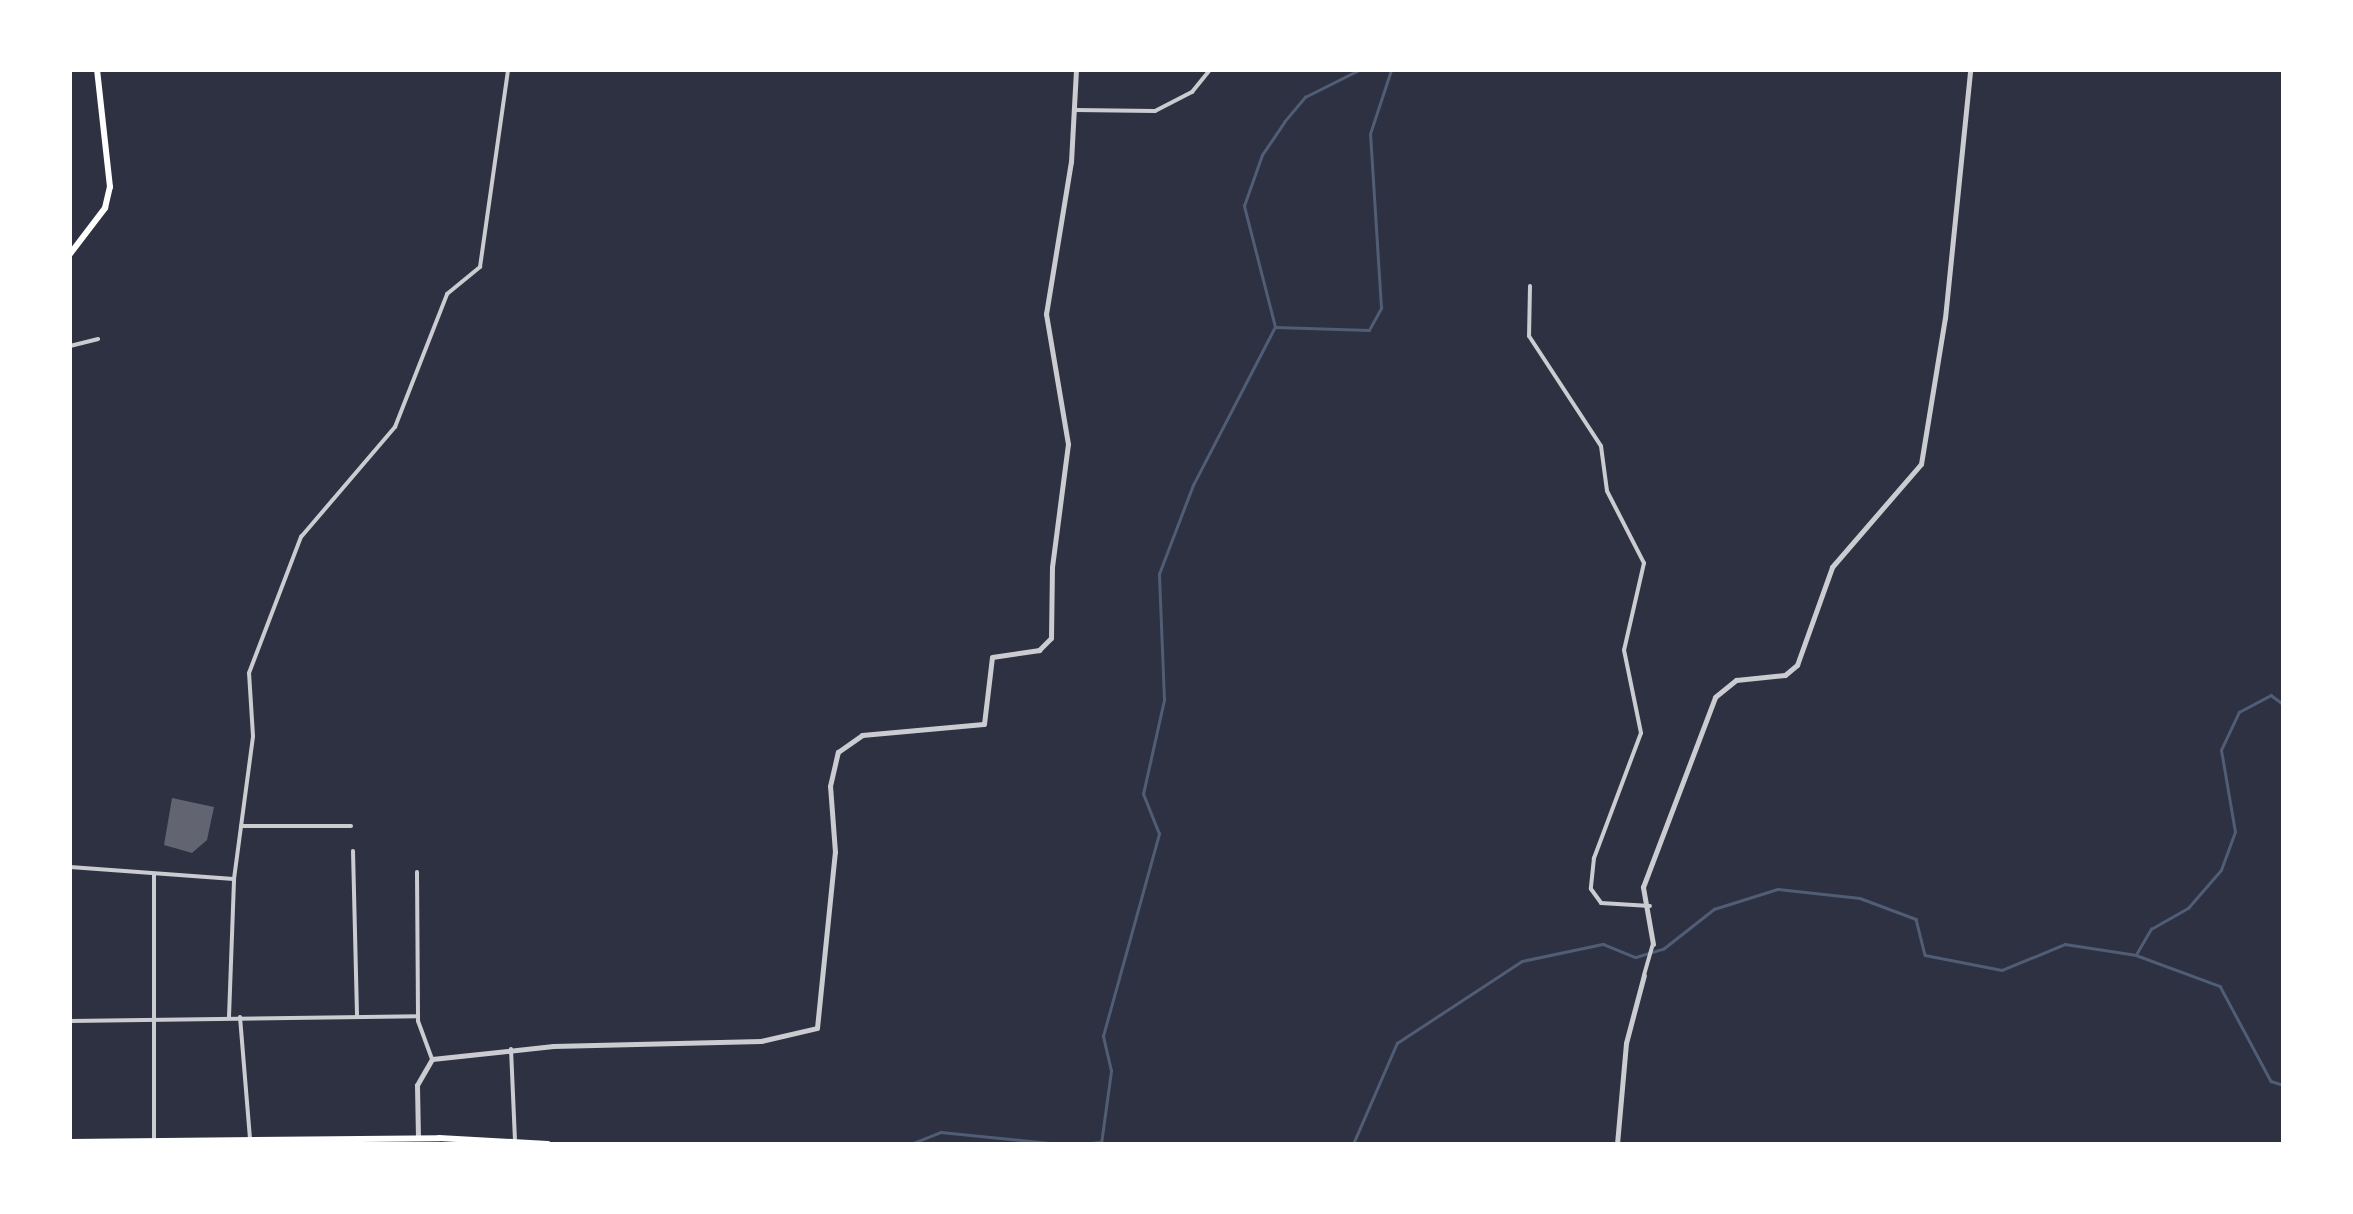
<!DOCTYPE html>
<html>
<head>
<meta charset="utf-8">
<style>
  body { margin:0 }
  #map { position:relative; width:2353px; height:1214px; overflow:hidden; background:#2d3142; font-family:"Crimson Pro",serif }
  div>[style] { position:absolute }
  .stream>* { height:2.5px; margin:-1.25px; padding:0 1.25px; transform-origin:1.25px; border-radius:1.25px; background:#4f5d75 }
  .building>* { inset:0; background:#626471 }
  .minor>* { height:4px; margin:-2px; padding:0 2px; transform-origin:2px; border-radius:2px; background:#caccd0 }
  .tertiary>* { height:5px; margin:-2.5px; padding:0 2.5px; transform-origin:2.5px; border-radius:2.5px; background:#caccd0 }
  .secondary>* { height:6px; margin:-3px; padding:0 3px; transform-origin:3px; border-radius:3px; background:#fff }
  span { translate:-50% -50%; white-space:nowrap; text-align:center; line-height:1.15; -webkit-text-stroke:10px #fff; paint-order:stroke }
  .frame { position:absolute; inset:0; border:72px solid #fff; pointer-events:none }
</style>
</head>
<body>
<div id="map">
  <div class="stream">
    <i style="left:1275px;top:327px;width:125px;rotate:-104.4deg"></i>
    <i style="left:1244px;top:206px;width:54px;rotate:-70.6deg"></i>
    <i style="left:1262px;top:155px;width:40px;rotate:-56deg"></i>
    <i style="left:1284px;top:122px;width:33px;rotate:-50deg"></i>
    <i style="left:1305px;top:97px;width:60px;rotate:-26.6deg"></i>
    <i style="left:2137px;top:953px;width:28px;rotate:-60deg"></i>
    <i style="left:2151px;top:929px;width:43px;rotate:-29.6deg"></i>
    <i style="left:2188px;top:908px;width:50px;rotate:-49deg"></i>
    <i style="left:2221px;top:870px;width:40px;rotate:-69.8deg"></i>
    <i style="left:2235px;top:832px;width:83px;rotate:-99.7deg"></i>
    <i style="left:2221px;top:750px;width:42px;rotate:-64.7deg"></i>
    <i style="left:2239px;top:712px;width:36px;rotate:-28deg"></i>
    <i style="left:2271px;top:695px;width:15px;rotate:37deg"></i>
    <i style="left:911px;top:1144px;width:32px;rotate:-22deg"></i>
    <i style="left:941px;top:1132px;width:119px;rotate:5.8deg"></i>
    <i style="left:1082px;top:1144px;width:17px;rotate:-7deg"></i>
    <i style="left:1101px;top:1144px;width:74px;rotate:-82.2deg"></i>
    <i style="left:1111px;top:1071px;width:36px;rotate:-103deg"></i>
    <i style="left:1103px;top:1036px;width:210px;rotate:-74.5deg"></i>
    <i style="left:1159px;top:834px;width:43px;rotate:-111.8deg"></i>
    <i style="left:1143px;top:794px;width:96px;rotate:-77.4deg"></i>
    <i style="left:1164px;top:700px;width:126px;rotate:-92.3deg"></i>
    <i style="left:1159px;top:574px;width:95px;rotate:-69.1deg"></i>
    <i style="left:1193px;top:485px;width:178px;rotate:-62.6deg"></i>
    <i style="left:1275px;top:327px;width:94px;rotate:1.8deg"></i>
    <i style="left:1369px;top:330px;width:25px;rotate:-61deg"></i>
    <i style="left:1381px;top:308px;width:174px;rotate:-93.6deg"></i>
    <i style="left:1370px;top:134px;width:67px;rotate:-71.8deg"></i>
    <i style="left:1353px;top:1144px;width:110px;rotate:-66.5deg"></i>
    <i style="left:1397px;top:1043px;width:149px;rotate:-33.3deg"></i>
    <i style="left:1522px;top:961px;width:83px;rotate:-11.9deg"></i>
    <i style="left:1603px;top:944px;width:35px;rotate:22deg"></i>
    <i style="left:1636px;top:957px;width:28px;rotate:-17deg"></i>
    <i style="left:1663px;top:949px;width:65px;rotate:-38.1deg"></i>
    <i style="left:1714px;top:909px;width:67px;rotate:-17.4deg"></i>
    <i style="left:1778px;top:889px;width:82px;rotate:6.3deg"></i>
    <i style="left:1860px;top:898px;width:60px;rotate:20.6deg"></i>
    <i style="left:1916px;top:919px;width:37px;rotate:76deg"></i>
    <i style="left:1925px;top:955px;width:78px;rotate:11deg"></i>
    <i style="left:2002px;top:970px;width:68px;rotate:-22.4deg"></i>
    <i style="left:2065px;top:944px;width:72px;rotate:8.8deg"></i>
    <i style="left:2136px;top:955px;width:90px;rotate:20.3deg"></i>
    <i style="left:2220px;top:986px;width:108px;rotate:61.8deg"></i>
    <i style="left:2271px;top:1081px;width:13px;rotate:18deg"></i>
  </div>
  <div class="building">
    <i style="clip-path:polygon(172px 798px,214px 807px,207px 840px,192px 853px,164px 845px)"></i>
  </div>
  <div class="minor">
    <i style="left:1075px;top:110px;width:80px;rotate:0.7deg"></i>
    <i style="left:1155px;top:111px;width:42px;rotate:-27.2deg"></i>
    <i style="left:1192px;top:92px;width:28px;rotate:-51deg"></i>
    <i style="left:1530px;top:286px;width:50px;rotate:91.1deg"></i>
    <i style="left:1529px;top:336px;width:131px;rotate:56.8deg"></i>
    <i style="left:1601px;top:446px;width:45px;rotate:82.4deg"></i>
    <i style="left:1607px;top:491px;width:81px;rotate:62.8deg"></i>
    <i style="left:1644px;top:563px;width:89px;rotate:102.9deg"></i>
    <i style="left:1624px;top:650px;width:85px;rotate:78.4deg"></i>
    <i style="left:1641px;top:733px;width:134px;rotate:110.6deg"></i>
    <i style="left:1594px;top:858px;width:31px;rotate:96deg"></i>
    <i style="left:1591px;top:889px;width:17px;rotate:54deg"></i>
    <i style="left:1601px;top:903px;width:49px;rotate:3.5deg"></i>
    <i style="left:70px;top:346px;width:29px;rotate:-14deg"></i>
    <i style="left:241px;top:826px;width:110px"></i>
    <i style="left:353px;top:851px;width:165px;rotate:88.6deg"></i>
    <i style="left:70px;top:867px;width:164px;rotate:4.2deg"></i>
    <i style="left:417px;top:872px;width:149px;rotate:89.6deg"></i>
    <i style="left:418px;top:1021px;width:40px;rotate:69.8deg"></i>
    <i style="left:1644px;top:975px;width:32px;rotate:-74deg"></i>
    <i style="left:229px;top:1017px;width:138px;rotate:-87.9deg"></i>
    <i style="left:234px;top:879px;width:144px;rotate:-82.4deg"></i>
    <i style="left:253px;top:736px;width:63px;rotate:-93.6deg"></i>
    <i style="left:249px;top:673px;width:146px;rotate:-69.1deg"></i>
    <i style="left:301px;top:537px;width:145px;rotate:-49.5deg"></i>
    <i style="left:395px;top:427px;width:143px;rotate:-68.6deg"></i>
    <i style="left:447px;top:294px;width:43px;rotate:-39.3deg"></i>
    <i style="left:480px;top:267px;width:199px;rotate:-81.9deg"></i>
    <i style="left:240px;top:1017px;width:121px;rotate:85.3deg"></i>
    <i style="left:70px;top:1021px;width:348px;rotate:-0.8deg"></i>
    <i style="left:511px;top:1049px;width:90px;rotate:87.5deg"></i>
    <i style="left:154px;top:1139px;width:265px;rotate:-90deg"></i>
  </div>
  <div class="tertiary">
    <i style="left:1653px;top:944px;width:58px;rotate:-100deg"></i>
    <i style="left:1643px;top:887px;width:203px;rotate:-69.2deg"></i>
    <i style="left:1715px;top:697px;width:27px;rotate:-39deg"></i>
    <i style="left:1736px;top:680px;width:49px;rotate:-5.8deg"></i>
    <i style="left:1785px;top:675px;width:16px;rotate:-40deg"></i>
    <i style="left:1797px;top:665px;width:104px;rotate:-70.3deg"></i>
    <i style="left:1832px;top:567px;width:136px;rotate:-49.2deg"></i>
    <i style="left:1921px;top:464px;width:148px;rotate:-80.7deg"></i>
    <i style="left:1945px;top:318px;width:249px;rotate:-84.2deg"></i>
    <i style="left:418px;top:1138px;width:53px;rotate:-91.1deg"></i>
    <i style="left:417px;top:1085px;width:30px;rotate:-60deg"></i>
    <i style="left:432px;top:1059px;width:122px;rotate:-6.1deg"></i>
    <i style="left:553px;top:1046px;width:208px;rotate:-1.4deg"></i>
    <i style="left:761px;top:1041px;width:57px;rotate:-13.1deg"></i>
    <i style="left:817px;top:1028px;width:177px;rotate:-84.2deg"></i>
    <i style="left:835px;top:852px;width:66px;rotate:-94.3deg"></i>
    <i style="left:830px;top:786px;width:35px;rotate:-77deg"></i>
    <i style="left:838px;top:752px;width:29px;rotate:-35deg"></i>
    <i style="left:862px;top:735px;width:122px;rotate:-5.2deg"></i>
    <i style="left:984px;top:724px;width:67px;rotate:-83.2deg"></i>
    <i style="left:992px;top:657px;width:48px;rotate:-8.5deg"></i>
    <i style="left:1039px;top:650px;width:17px;rotate:-45deg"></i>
    <i style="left:1051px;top:638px;width:71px;rotate:-89.2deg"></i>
    <i style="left:1052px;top:567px;width:124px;rotate:-82.6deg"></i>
    <i style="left:1068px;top:444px;width:132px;rotate:-99.6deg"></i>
    <i style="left:1046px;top:314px;width:154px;rotate:-80.7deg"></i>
    <i style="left:1071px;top:162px;width:92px;rotate:-86.9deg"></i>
    <i style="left:1617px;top:1144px;width:101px;rotate:-84.9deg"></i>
    <i style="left:1626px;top:1043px;width:70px;rotate:-75.2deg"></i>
  </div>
  <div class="secondary">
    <i style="left:70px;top:254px;width:58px;rotate:-52.7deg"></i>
    <i style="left:105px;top:208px;width:22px;rotate:-77deg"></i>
    <i style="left:110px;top:187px;width:118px;rotate:-96.3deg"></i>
    <i style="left:70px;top:1142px;width:369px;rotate:-0.6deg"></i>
    <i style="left:439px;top:1138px;width:109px;rotate:3.2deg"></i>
  </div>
  <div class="frame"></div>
</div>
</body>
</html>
